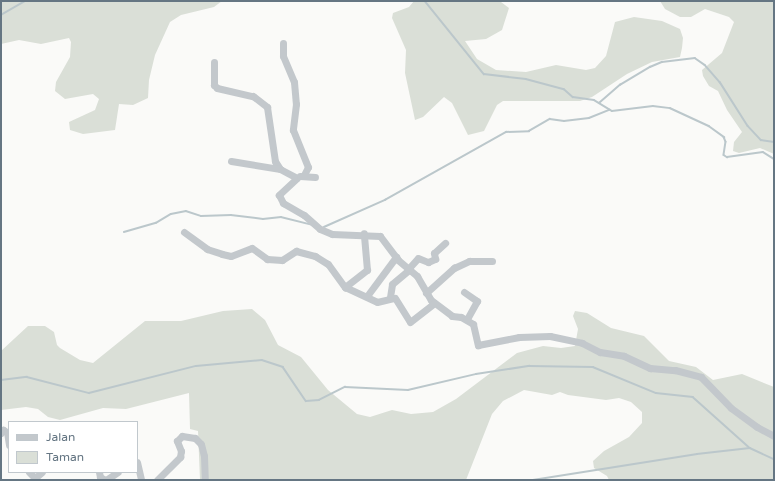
<!DOCTYPE html>
<html>
<head>
<meta charset="utf-8">
<style>
  body { margin:0 }
  #map { position:relative; width:775px; height:481px; overflow:hidden; background:#fafaf8; font-family:"Varela Round",sans-serif }
  div>[style] { position:absolute }
  .green>* { inset:0; background:#dadfd7 }
  .stream>* { height:1.5px; margin:-0.75px; padding:0 0.75px; transform-origin:0.75px; border-radius:0.75px; background:#bbc7cb }
  .minor>* { height:7px; margin:-3.5px; padding:0 3.5px; transform-origin:3.5px; border-radius:3.5px; background:#c3c8cc }
  span { translate:-50% -50%; white-space:nowrap; text-align:center; line-height:1.15; -webkit-text-stroke:4px #fff; paint-order:stroke }
  .frame { position:absolute; inset:0; border:2px solid #657683; pointer-events:none }
  .legend { position:absolute; left:8px; top:421px; width:130px; height:52px; box-sizing:border-box; background:#fff; border:1px solid #c1c8cd; margin:0; padding:5px 7px; list-style:none; font-size:12px; color:#657683 }
  .legend li { display:flex; align-items:center; gap:8px; height:20px }
  .legend b { width:20px; border:1px solid #c1c8cd }
</style>
</head>
<body>
<div id="map">
  <div class="green">
    <i style="clip-path:polygon(1px 1px,222px 1px,214px 7px,181px 15px,170px 22px,155px 55px,149px 80px,148px 98px,133px 105px,119px 104px,115px 130px,83px 134px,70px 130px,69px 122px,95px 110px,99px 99px,93px 94px,65px 99px,55px 91px,56px 82px,70px 57px,71px 42px,69px 38px,41px 44px,19px 40px,1px 44px)"></i>
    <i style="clip-path:polygon(414px 1px,501px 2px,509px 8px,502px 30px,486px 39px,465px 41px,477px 59px,496px 70px,526px 72px,556px 65px,586px 70px,595px 68px,606px 56px,615px 22px,634px 17px,662px 21px,680px 29px,683px 38px,682px 48px,680px 57px,652px 62px,627px 74px,592px 97px,580px 101px,503px 101px,497px 105px,484px 131px,468px 135px,452px 103px,444px 97px,423px 117px,415px 120px,405px 73px,406px 50px,392px 18px,393px 13px,409px 7px)"></i>
    <i style="clip-path:polygon(660px 1px,774px 1px,774px 154px,760px 148px,739px 153px,733px 151px,734px 142px,742px 132px,727px 110px,718px 91px,709px 86px,703px 76px,702px 70px,722px 53px,734px 22px,729px 17px,705px 9px,691px 17px,680px 17px,665px 9px)"></i>
    <i style="clip-path:polygon(252px 309px,265px 320px,278px 345px,301px 357px,328px 390px,357px 414px,370px 417px,392px 410px,411px 414px,433px 412px,456px 399px,517px 353px,543px 346px,561px 348px,575px 346px,578px 329px,573px 316px,575px 311px,587px 313px,611px 328px,644px 336px,669px 361px,696px 367px,713px 380px,742px 374px,774px 387px,774px 480px,609px 480px,607px 476px,594px 468px,593px 461px,604px 451px,629px 437px,642px 423px,642px 412px,631px 402px,619px 398px,606px 400px,568px 395px,560px 392px,552px 395px,524px 390px,503px 401px,492px 414px,466px 480px,200px 480px,198px 431px,190px 429px,189px 393px,126px 409px,103px 408px,60px 420px,48px 417px,38px 409px,26px 407px,1px 410px,1px 351px,28px 326px,45px 326px,54px 332px,57px 345px,60px 348px,80px 360px,93px 363px,145px 321px,181px 321px,223px 311px)"></i>
  </div>
  <div class="stream">
    <i style="left:425px;top:1px;width:94px;rotate:51.1deg"></i>
    <i style="left:484px;top:74px;width:42px;rotate:6.8deg"></i>
    <i style="left:526px;top:79px;width:39px;rotate:15deg"></i>
    <i style="left:564px;top:89px;width:12px;rotate:42deg"></i>
    <i style="left:573px;top:97px;width:21px;rotate:8deg"></i>
    <i style="left:594px;top:100px;width:21px;rotate:31deg"></i>
    <i style="left:612px;top:111px;width:41px;rotate:-7deg"></i>
    <i style="left:653px;top:106px;width:17px;rotate:7deg"></i>
    <i style="left:670px;top:108px;width:43px;rotate:24.8deg"></i>
    <i style="left:709px;top:126px;width:19px;rotate:36deg"></i>
    <i style="left:724px;top:137px;width:5px;rotate:68deg"></i>
    <i style="left:726px;top:142px;width:13px;rotate:99deg"></i>
    <i style="left:724px;top:155px;width:4px;rotate:34deg"></i>
    <i style="left:727px;top:157px;width:36px;rotate:-8deg"></i>
    <i style="left:763px;top:152px;width:13px;rotate:32deg"></i>
    <i style="left:1px;top:15px;width:28px;rotate:-30deg"></i>
    <i style="left:599px;top:103px;width:28px;rotate:-41deg"></i>
    <i style="left:620px;top:85px;width:35px;rotate:-31deg"></i>
    <i style="left:650px;top:67px;width:13px;rotate:-23deg"></i>
    <i style="left:662px;top:62px;width:33px;rotate:-7deg"></i>
    <i style="left:695px;top:58px;width:12px;rotate:35deg"></i>
    <i style="left:705px;top:65px;width:23px;rotate:49deg"></i>
    <i style="left:720px;top:82px;width:52px;rotate:57.5deg"></i>
    <i style="left:748px;top:126px;width:19px;rotate:47deg"></i>
    <i style="left:761px;top:140px;width:13px;rotate:9deg"></i>
    <i style="left:324px;top:227px;width:67px;rotate:-23.9deg"></i>
    <i style="left:385px;top:200px;width:139px;rotate:-29.3deg"></i>
    <i style="left:506px;top:132px;width:23px;rotate:-2deg"></i>
    <i style="left:529px;top:131px;width:24px;rotate:-30deg"></i>
    <i style="left:550px;top:119px;width:14px;rotate:8deg"></i>
    <i style="left:564px;top:121px;width:25px;rotate:-7deg"></i>
    <i style="left:589px;top:118px;width:22px;rotate:-22deg"></i>
    <i style="left:124px;top:232px;width:33px;rotate:-16deg"></i>
    <i style="left:156px;top:223px;width:17px;rotate:-31deg"></i>
    <i style="left:171px;top:214px;width:15px;rotate:-11deg"></i>
    <i style="left:186px;top:211px;width:16px;rotate:18deg"></i>
    <i style="left:201px;top:216px;width:30px;rotate:-2deg"></i>
    <i style="left:231px;top:215px;width:32px;rotate:7deg"></i>
    <i style="left:263px;top:219px;width:18px;rotate:-6deg"></i>
    <i style="left:281px;top:217px;width:30px;rotate:14deg"></i>
    <i style="left:1px;top:380px;width:26px;rotate:-7deg"></i>
    <i style="left:27px;top:377px;width:64px;rotate:14.5deg"></i>
    <i style="left:89px;top:393px;width:110px;rotate:-14.2deg"></i>
    <i style="left:196px;top:366px;width:66px;rotate:-5.2deg"></i>
    <i style="left:262px;top:360px;width:22px;rotate:18deg"></i>
    <i style="left:283px;top:367px;width:41px;rotate:55.9deg"></i>
    <i style="left:306px;top:401px;width:13px;rotate:-4deg"></i>
    <i style="left:319px;top:400px;width:29px;rotate:-27deg"></i>
    <i style="left:345px;top:387px;width:63px;rotate:2.7deg"></i>
    <i style="left:408px;top:390px;width:70px;rotate:-13.2deg"></i>
    <i style="left:476px;top:374px;width:54px;rotate:-8.6deg"></i>
    <i style="left:529px;top:366px;width:64px;rotate:0.9deg"></i>
    <i style="left:593px;top:367px;width:68px;rotate:22.4deg"></i>
    <i style="left:656px;top:393px;width:37px;rotate:6deg"></i>
    <i style="left:693px;top:397px;width:76px;rotate:41.8deg"></i>
    <i style="left:750px;top:448px;width:26px;rotate:25deg"></i>
    <i style="left:533px;top:480px;width:166px;rotate:-9deg"></i>
    <i style="left:697px;top:454px;width:53px;rotate:-6.5deg"></i>
  </div>
  <div class="minor">
    <i style="left:283px;top:43px;width:13px;rotate:90deg"></i>
    <i style="left:283px;top:56px;width:28px;rotate:67deg"></i>
    <i style="left:294px;top:82px;width:22px;rotate:85deg"></i>
    <i style="left:296px;top:104px;width:26px;rotate:97deg"></i>
    <i style="left:293px;top:130px;width:40px;rotate:68deg"></i>
    <i style="left:308px;top:167px;width:9px;rotate:117deg"></i>
    <i style="left:214px;top:62px;width:23px;rotate:90deg"></i>
    <i style="left:214px;top:85px;width:4px;rotate:45deg"></i>
    <i style="left:217px;top:88px;width:37px;rotate:13deg"></i>
    <i style="left:253px;top:96px;width:18px;rotate:38deg"></i>
    <i style="left:267px;top:107px;width:55px;rotate:81.6deg"></i>
    <i style="left:275px;top:161px;width:9px;rotate:58deg"></i>
    <i style="left:280px;top:169px;width:19px;rotate:28deg"></i>
    <i style="left:297px;top:178px;width:25px;rotate:137deg"></i>
    <i style="left:279px;top:195px;width:9px;rotate:63deg"></i>
    <i style="left:283px;top:203px;width:24px;rotate:30deg"></i>
    <i style="left:304px;top:215px;width:21px;rotate:41deg"></i>
    <i style="left:320px;top:229px;width:13px;rotate:23deg"></i>
    <i style="left:332px;top:234px;width:48px;rotate:2.4deg"></i>
    <i style="left:380px;top:236px;width:30px;rotate:53deg"></i>
    <i style="left:398px;top:260px;width:25px;rotate:40deg"></i>
    <i style="left:417px;top:276px;width:28px;rotate:60deg"></i>
    <i style="left:431px;top:300px;width:26px;rotate:37deg"></i>
    <i style="left:452px;top:316px;width:9px;rotate:6deg"></i>
    <i style="left:461px;top:317px;width:14px;rotate:30deg"></i>
    <i style="left:473px;top:324px;width:22px;rotate:77deg"></i>
    <i style="left:478px;top:345px;width:42px;rotate:-11deg"></i>
    <i style="left:519px;top:337px;width:31px;rotate:-2deg"></i>
    <i style="left:550px;top:336px;width:33px;rotate:12deg"></i>
    <i style="left:582px;top:343px;width:20px;rotate:27deg"></i>
    <i style="left:600px;top:352px;width:24px;rotate:9deg"></i>
    <i style="left:624px;top:356px;width:29px;rotate:25deg"></i>
    <i style="left:650px;top:368px;width:25px;rotate:5deg"></i>
    <i style="left:675px;top:370px;width:27px;rotate:15deg"></i>
    <i style="left:701px;top:377px;width:43px;rotate:45.9deg"></i>
    <i style="left:731px;top:408px;width:32px;rotate:36deg"></i>
    <i style="left:757px;top:427px;width:19px;rotate:28deg"></i>
    <i style="left:231px;top:161px;width:50px;rotate:9.3deg"></i>
    <i style="left:300px;top:176px;width:15px;rotate:4deg"></i>
    <i style="left:184px;top:232px;width:29px;rotate:36deg"></i>
    <i style="left:207px;top:249px;width:16px;rotate:18deg"></i>
    <i style="left:222px;top:254px;width:9px;rotate:13deg"></i>
    <i style="left:231px;top:256px;width:22px;rotate:-21deg"></i>
    <i style="left:252px;top:248px;width:19px;rotate:36deg"></i>
    <i style="left:267px;top:259px;width:15px;rotate:4deg"></i>
    <i style="left:282px;top:260px;width:17px;rotate:-33deg"></i>
    <i style="left:296px;top:251px;width:20px;rotate:15deg"></i>
    <i style="left:315px;top:256px;width:15px;rotate:32deg"></i>
    <i style="left:328px;top:264px;width:29px;rotate:54deg"></i>
    <i style="left:345px;top:287px;width:35px;rotate:25deg"></i>
    <i style="left:377px;top:302px;width:18px;rotate:-13deg"></i>
    <i style="left:395px;top:298px;width:28px;rotate:58deg"></i>
    <i style="left:410px;top:322px;width:31px;rotate:-38deg"></i>
    <i style="left:409px;top:268px;width:13px;rotate:-48deg"></i>
    <i style="left:418px;top:258px;width:11px;rotate:22deg"></i>
    <i style="left:428px;top:262px;width:8px;rotate:-23deg"></i>
    <i style="left:435px;top:259px;width:6px;rotate:-99deg"></i>
    <i style="left:434px;top:253px;width:15px;rotate:-42deg"></i>
    <i style="left:345px;top:287px;width:28px;rotate:-38deg"></i>
    <i style="left:367px;top:270px;width:37px;rotate:-95deg"></i>
    <i style="left:464px;top:292px;width:16px;rotate:35deg"></i>
    <i style="left:477px;top:301px;width:21px;rotate:119deg"></i>
    <i style="left:426px;top:293px;width:38px;rotate:-42deg"></i>
    <i style="left:454px;top:268px;width:17px;rotate:-25deg"></i>
    <i style="left:469px;top:261px;width:23px"></i>
    <i style="left:367px;top:296px;width:49px;rotate:-53.4deg"></i>
    <i style="left:390px;top:297px;width:13px;rotate:-81deg"></i>
    <i style="left:392px;top:284px;width:23px;rotate:-40deg"></i>
    <i style="left:1px;top:433px;width:4px;rotate:-56deg"></i>
    <i style="left:3px;top:430px;width:4px;rotate:27deg"></i>
    <i style="left:7px;top:432px;width:13px;rotate:81deg"></i>
    <i style="left:137px;top:462px;width:18px;rotate:77deg"></i>
    <i style="left:29px;top:472px;width:8px;rotate:45deg"></i>
    <i style="left:35px;top:478px;width:9px;rotate:-41deg"></i>
    <i style="left:99px;top:472px;width:5px;rotate:79deg"></i>
    <i style="left:100px;top:477px;width:6px;rotate:31deg"></i>
    <i style="left:106px;top:480px;width:14px;rotate:-34deg"></i>
    <i style="left:157px;top:480px;width:33px;rotate:-45deg"></i>
    <i style="left:180px;top:457px;width:6px;rotate:-81deg"></i>
    <i style="left:181px;top:451px;width:11px;rotate:-112deg"></i>
    <i style="left:177px;top:441px;width:7px;rotate:-45deg"></i>
    <i style="left:182px;top:436px;width:13px;rotate:9deg"></i>
    <i style="left:195px;top:438px;width:8px;rotate:45deg"></i>
    <i style="left:201px;top:444px;width:12px;rotate:76deg"></i>
    <i style="left:204px;top:456px;width:24px;rotate:88deg"></i>
  </div>
  <div class="frame"></div>
  <ul class="legend">
  <li><b style="height:5px;background:#c3c8cc"></b>Jalan</li>
  <li><b style="height:11px;background:#dadfd7"></b>Taman</li>
  </ul>
</div>
</body>
</html>
